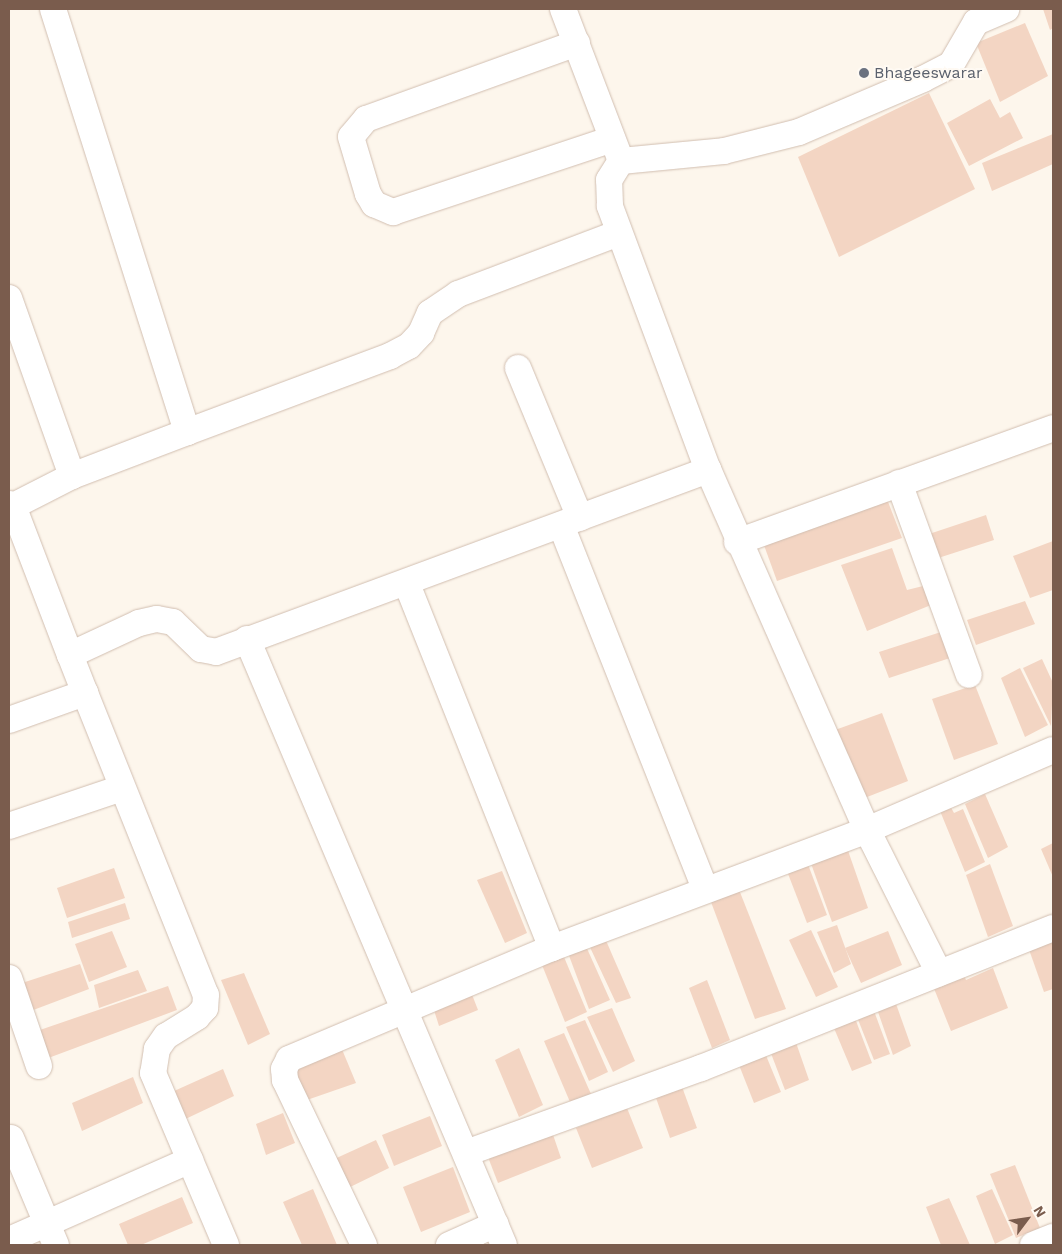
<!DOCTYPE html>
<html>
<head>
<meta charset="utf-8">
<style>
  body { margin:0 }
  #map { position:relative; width:1062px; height:1254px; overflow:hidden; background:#fdf6ec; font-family:"Work Sans",sans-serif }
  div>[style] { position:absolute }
  .building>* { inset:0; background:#f3d5c3 }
  .roads { filter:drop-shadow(0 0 1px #d1beb0) drop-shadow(0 0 1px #d1beb0) }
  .street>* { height:26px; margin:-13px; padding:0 13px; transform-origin:13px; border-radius:13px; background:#fff }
  .dots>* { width:14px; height:14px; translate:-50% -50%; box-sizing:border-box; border:2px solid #fffaf3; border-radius:50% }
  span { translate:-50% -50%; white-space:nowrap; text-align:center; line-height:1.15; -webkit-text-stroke:4px #fffaf3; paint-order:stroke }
  .worship-label { font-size:16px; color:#5b616d }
  .left { translate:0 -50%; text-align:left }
  .frame { position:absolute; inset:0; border:10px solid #7a5c4d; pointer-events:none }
  .north { position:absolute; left:1002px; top:1194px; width:50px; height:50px; -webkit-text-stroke:4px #fffaf3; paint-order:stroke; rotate:59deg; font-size:14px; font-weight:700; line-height:20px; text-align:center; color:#7a5c4d }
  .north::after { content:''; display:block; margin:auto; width:18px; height:22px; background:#7a5c4d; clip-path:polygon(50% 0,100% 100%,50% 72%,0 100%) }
</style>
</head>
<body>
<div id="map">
  <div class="building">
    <i style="clip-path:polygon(1043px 9px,1053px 9px,1053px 28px,1050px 30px)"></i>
    <i style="clip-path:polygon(1025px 23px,1048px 76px,1000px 102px,976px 43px)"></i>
    <i style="clip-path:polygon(929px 93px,975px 189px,839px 257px,798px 157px)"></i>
    <i style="clip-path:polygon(990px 99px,1000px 118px,1010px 112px,1023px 138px,969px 166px,947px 123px)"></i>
    <i style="clip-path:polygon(1053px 134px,1053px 164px,992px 191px,982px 163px)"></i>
    <i style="clip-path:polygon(885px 494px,902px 538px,777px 581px,761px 537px)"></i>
    <i style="clip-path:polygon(986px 515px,994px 540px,932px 560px,926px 535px)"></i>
    <i style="clip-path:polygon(1053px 541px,1053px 590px,1030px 598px,1013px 556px)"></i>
    <i style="clip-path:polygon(892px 548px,907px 590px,923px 586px,931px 605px,867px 631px,841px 565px)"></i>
    <i style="clip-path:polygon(1025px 601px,1035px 624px,976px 645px,967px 620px)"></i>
    <i style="clip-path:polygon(941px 632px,950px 658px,889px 678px,879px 652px)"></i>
    <i style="clip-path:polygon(1042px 659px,1053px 683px,1051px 726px,1023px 668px)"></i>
    <i style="clip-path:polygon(1020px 668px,1048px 725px,1025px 737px,1001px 678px)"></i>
    <i style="clip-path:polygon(975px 685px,998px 744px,954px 760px,932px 699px)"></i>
    <i style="clip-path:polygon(882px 713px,908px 781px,862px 799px,835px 730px)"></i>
    <i style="clip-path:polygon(985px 794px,1008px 847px,988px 858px,965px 804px)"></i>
    <i style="clip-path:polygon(948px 802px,954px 813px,963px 809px,985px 862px,965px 872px,938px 806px)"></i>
    <i style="clip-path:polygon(845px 842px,868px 908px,832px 922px,809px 858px)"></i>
    <i style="clip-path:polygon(1053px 843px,1053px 877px,1041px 849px)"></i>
    <i style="clip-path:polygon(806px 859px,827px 915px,807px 923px,785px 866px)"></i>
    <i style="clip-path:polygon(990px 864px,1013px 926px,988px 937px,966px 875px)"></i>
    <i style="clip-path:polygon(114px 868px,125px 898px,67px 918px,57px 888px)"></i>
    <i style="clip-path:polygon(502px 871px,527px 933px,505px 943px,477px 880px)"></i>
    <i style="clip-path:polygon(736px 882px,786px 1009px,755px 1019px,708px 894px)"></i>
    <i style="clip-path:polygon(125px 903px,130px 919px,72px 938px,68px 922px)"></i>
    <i style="clip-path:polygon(837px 925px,851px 964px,834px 973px,817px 932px)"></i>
    <i style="clip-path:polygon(811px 930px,838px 987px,816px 997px,789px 940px)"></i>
    <i style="clip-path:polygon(112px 931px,127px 967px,89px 982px,75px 944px)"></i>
    <i style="clip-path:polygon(888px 931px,902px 965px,861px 983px,845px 948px)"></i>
    <i style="clip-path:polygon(1053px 932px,1053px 989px,1044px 992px,1026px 941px)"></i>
    <i style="clip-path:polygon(604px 936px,631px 998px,616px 1003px,588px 943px)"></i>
    <i style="clip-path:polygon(585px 944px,610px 1000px,589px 1009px,568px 953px)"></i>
    <i style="clip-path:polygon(564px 957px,587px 1012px,565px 1022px,542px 965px)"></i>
    <i style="clip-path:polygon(80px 964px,89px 989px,28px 1012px,19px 984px)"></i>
    <i style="clip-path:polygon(993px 968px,1008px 1008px,951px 1031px,931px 981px,961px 969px,966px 980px)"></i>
    <i style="clip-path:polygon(138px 970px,147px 991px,99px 1008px,94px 985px)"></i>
    <i style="clip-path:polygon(244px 973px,270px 1034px,248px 1045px,221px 980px)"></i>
    <i style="clip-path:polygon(707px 980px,730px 1040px,712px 1048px,689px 988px)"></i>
    <i style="clip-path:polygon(168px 986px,177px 1010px,43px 1060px,37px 1031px)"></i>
    <i style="clip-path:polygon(471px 992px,478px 1010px,439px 1026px,433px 1007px)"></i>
    <i style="clip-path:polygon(895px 1001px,911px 1046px,893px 1055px,877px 1009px)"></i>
    <i style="clip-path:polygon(612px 1008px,635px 1061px,613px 1072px,587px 1017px)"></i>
    <i style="clip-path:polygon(874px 1011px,890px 1054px,874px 1060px,857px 1017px)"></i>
    <i style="clip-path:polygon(853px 1013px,872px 1063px,852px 1071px,831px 1021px)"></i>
    <i style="clip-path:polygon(585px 1020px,608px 1072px,589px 1081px,566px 1027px)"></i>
    <i style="clip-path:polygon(564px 1033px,591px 1094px,570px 1102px,544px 1041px)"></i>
    <i style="clip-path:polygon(793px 1034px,809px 1080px,785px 1090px,767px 1043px)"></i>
    <i style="clip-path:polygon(341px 1047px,356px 1083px,304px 1101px,292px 1066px)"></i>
    <i style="clip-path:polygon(519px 1048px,543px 1105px,519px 1117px,495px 1060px)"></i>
    <i style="clip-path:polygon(765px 1053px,781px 1092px,754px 1103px,739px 1065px)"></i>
    <i style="clip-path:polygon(223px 1069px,234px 1096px,177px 1123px,163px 1096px)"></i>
    <i style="clip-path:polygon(133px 1077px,143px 1103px,82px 1131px,72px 1103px)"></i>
    <i style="clip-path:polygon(681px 1084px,697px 1128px,670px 1138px,655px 1095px)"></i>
    <i style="clip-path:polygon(627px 1108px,643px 1148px,592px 1168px,576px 1128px)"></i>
    <i style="clip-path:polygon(283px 1113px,295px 1143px,266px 1155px,256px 1124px)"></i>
    <i style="clip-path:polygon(430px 1116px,442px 1146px,394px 1166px,382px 1135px)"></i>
    <i style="clip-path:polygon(551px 1129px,561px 1158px,498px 1183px,486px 1152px)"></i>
    <i style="clip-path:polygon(376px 1140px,389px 1168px,344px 1190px,330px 1161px)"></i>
    <i style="clip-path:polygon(1015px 1165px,1040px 1228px,1016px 1238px,990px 1174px)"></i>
    <i style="clip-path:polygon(453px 1167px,470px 1212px,421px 1232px,403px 1187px)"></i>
    <i style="clip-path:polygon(313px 1189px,337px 1245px,302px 1245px,283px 1202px)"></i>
    <i style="clip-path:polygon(992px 1189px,1013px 1235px,995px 1244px,976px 1196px)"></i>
    <i style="clip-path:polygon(182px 1197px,193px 1223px,141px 1245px,128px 1245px,119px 1224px)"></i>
    <i style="clip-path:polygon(949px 1198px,970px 1245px,941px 1245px,926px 1207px)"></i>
  </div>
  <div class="roads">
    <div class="street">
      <i style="left:53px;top:9px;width:444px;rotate:72.4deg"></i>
      <i style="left:187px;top:432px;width:123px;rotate:159.1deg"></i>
      <i style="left:563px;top:9px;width:157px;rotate:69.1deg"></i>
      <i style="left:577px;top:43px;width:224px;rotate:160.2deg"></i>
      <i style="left:366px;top:119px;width:23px;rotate:130deg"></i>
      <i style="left:351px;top:137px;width:59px;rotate:73.4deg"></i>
      <i style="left:368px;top:194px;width:12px;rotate:59deg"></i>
      <i style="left:374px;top:204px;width:21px;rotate:23deg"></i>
      <i style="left:393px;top:212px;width:231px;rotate:-18.4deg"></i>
      <i style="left:9px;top:298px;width:189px;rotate:70.5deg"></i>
      <i style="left:72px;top:476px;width:66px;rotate:153deg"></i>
      <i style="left:518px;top:368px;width:162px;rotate:67.5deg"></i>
      <i style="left:187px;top:432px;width:217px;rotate:-20.5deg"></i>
      <i style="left:390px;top:356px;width:21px;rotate:-28deg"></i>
      <i style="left:409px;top:346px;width:18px;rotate:-47deg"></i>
      <i style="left:421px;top:333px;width:22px;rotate:-66deg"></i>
      <i style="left:430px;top:313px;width:34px;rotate:-34deg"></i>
      <i style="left:458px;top:294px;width:172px;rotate:-20.8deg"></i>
      <i style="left:899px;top:483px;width:204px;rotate:70deg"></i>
      <i style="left:9px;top:504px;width:4px;rotate:27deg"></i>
      <i style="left:13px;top:506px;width:160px;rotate:69.1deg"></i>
      <i style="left:561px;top:525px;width:391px;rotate:68.4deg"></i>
      <i style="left:737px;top:542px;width:336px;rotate:-19.8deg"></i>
      <i style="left:407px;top:584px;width:392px;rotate:68.3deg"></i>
      <i style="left:247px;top:639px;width:658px;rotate:67.02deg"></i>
      <i style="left:85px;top:693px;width:41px;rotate:-111.5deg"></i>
      <i style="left:70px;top:655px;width:76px;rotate:-24.9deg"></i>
      <i style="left:139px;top:623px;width:18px;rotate:-13deg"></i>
      <i style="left:157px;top:619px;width:16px;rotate:11deg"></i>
      <i style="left:173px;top:622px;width:39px;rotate:44deg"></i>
      <i style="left:201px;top:649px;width:15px;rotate:11deg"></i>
      <i style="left:216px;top:652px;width:525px;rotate:-20.3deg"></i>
      <i style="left:9px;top:720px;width:81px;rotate:-19.6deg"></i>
      <i style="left:85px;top:693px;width:325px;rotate:68.2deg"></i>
      <i style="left:206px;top:995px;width:13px;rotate:94deg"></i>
      <i style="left:205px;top:1008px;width:12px;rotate:132deg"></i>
      <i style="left:197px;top:1017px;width:36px;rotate:148deg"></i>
      <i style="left:166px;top:1036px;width:16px;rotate:125deg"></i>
      <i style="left:157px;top:1049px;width:24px;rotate:99deg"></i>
      <i style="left:153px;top:1073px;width:187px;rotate:67deg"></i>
      <i style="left:9px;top:826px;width:119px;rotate:-18.6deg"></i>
      <i style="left:939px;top:973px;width:160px;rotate:-116.7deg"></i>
      <i style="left:867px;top:830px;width:202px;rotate:-23.3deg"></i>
      <i style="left:9px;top:978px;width:93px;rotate:71.2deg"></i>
      <i style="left:11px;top:1138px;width:116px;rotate:67.2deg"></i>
      <i style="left:466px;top:1153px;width:250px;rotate:-19.9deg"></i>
      <i style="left:701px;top:1068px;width:379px;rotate:-21.7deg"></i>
      <i style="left:9px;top:1240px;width:198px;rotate:-23.8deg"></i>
      <i style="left:364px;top:1245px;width:183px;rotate:-115.6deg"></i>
      <i style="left:285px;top:1080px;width:11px;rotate:-95deg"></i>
      <i style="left:284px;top:1069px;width:11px;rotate:-63deg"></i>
      <i style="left:289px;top:1059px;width:285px;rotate:-22.9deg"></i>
      <i style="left:552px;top:948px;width:336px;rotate:-20.5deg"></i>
      <i style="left:867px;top:830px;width:394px;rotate:-113.8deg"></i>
      <i style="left:708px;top:470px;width:282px;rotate:-110.4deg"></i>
      <i style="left:610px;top:206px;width:26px;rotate:-92deg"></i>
      <i style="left:609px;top:180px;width:22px;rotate:-58deg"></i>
      <i style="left:621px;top:161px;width:103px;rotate:-5.5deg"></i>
      <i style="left:724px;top:151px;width:77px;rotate:-14.2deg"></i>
      <i style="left:799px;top:132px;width:135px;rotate:-23.1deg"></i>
      <i style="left:923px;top:79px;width:31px;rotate:-27deg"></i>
      <i style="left:951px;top:65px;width:50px;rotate:-59.8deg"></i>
      <i style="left:976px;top:22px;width:33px;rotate:-23deg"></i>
      <i style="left:449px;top:1245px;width:51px;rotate:-24.1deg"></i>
      <i style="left:1033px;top:1245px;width:22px;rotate:-22deg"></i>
    </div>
  </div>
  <div class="dots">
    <i style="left:864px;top:73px;background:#6b7280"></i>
  </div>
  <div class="worship-label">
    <span class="left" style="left:874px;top:73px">Bhageeswarar</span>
  </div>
  <div class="frame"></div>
  <div class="north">N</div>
</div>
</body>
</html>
